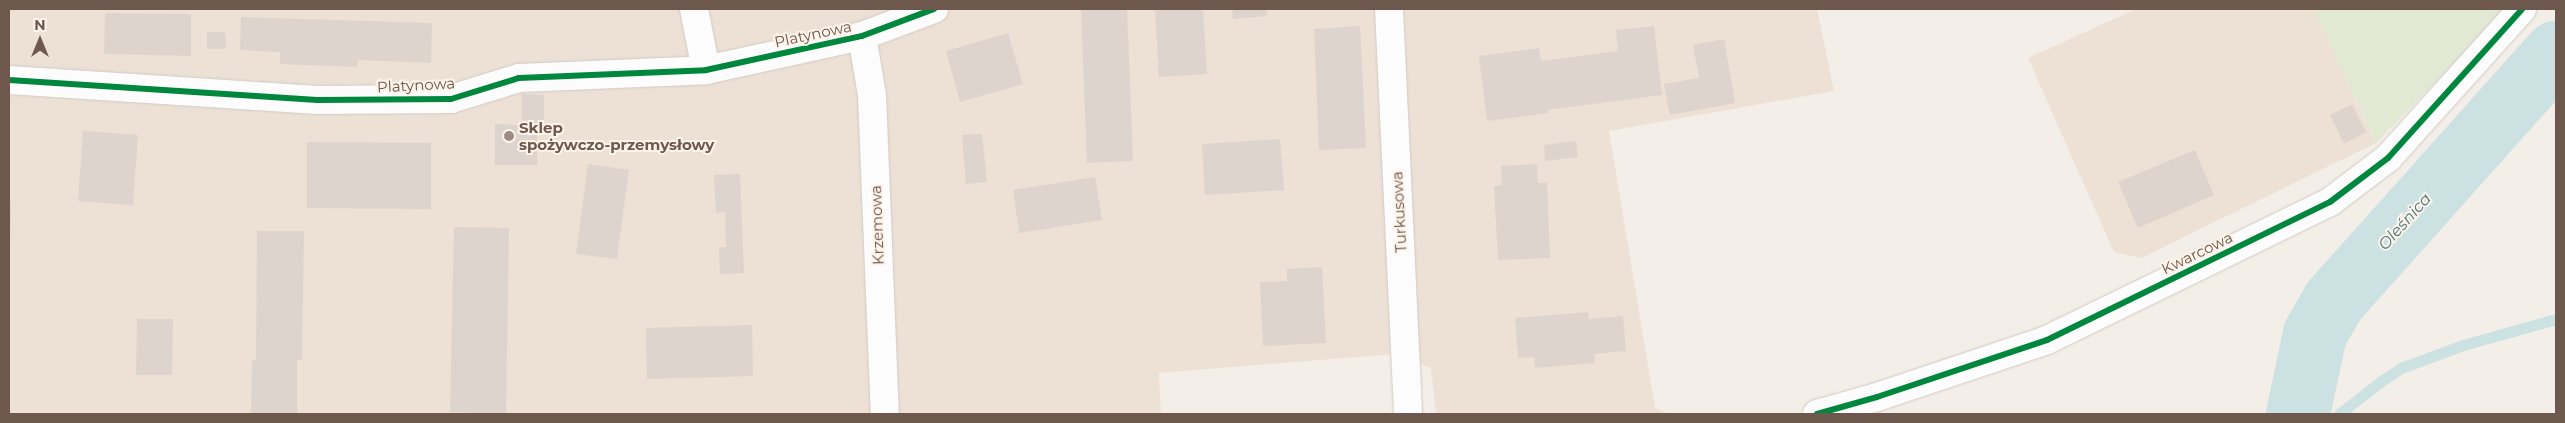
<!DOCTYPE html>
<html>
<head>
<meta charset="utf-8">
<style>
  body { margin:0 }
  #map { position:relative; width:2565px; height:423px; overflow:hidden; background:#f4eee8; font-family:Montserrat,sans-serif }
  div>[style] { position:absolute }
  .residential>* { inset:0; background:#ede1d6 }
  .green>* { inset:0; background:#e1e8d4 }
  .stream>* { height:11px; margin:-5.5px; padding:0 5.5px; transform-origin:5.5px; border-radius:5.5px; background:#cbe1e2 }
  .river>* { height:64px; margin:-32px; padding:0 32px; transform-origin:32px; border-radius:32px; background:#cbe1e2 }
  .building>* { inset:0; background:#ddd4ce }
  .roads { filter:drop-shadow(0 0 1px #d1cac3) drop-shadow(0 0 1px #d1cac3) }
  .minor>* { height:28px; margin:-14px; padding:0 14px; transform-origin:14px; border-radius:14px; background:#fdfcfc }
  .cycleway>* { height:6px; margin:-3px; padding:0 3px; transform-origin:3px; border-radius:3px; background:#00873e }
  .dots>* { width:14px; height:14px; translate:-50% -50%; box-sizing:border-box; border:2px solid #fcf4e9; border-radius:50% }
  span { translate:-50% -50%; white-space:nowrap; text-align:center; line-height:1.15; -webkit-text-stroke:4px #fcf4e9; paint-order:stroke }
  .street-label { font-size:15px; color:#6e574c }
  .poi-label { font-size:15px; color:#6e574c; font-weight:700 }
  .left { translate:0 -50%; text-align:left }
  .water-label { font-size:16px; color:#49787f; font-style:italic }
  .frame { position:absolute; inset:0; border:10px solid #6e574c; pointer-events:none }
  .north { position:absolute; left:15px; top:15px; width:50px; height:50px; -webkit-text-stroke:4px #fcf4e9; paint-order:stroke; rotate:0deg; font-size:14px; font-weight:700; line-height:20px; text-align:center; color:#6e574c }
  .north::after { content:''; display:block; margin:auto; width:18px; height:22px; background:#6e574c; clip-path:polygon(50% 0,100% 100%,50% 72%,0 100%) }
</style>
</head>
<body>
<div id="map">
  <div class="residential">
    <i style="clip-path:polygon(9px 9px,1817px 9px,1834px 91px,1609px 131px,1655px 408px,1670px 414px,1436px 414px,1431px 368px,1394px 354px,1159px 373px,1161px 414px,9px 414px)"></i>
    <i style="clip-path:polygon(2136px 9px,2313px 9px,2376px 143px,2141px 258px,2114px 252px,2028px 58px)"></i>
  </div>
  <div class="green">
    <i style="clip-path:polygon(2313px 9px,2507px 9px,2376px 143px)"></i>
  </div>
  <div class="stream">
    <i style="left:2339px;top:414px;width:52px;rotate:-38deg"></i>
    <i style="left:2380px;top:382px;width:25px;rotate:-34deg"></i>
    <i style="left:2401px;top:368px;width:66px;rotate:-20.4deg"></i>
    <i style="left:2463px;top:345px;width:97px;rotate:-15.6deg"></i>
  </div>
  <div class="river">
    <i style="left:2298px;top:414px;width:82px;rotate:-78deg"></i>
    <i style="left:2315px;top:334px;width:38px;rotate:-60deg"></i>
    <i style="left:2334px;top:301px;width:333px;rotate:-48.2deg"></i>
  </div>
  <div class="building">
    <i style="clip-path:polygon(1081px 9px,1127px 9px,1133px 161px,1087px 163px)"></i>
    <i style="clip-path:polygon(1155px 9px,1203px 9px,1207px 74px,1159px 77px)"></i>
    <i style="clip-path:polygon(1232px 9px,1266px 9px,1267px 16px,1233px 19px)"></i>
    <i style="clip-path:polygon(105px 13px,191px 14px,191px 56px,104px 54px)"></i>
    <i style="clip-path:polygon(241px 17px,432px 23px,431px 63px,358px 60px,357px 67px,280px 64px,280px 52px,240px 50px)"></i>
    <i style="clip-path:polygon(1360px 26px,1366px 148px,1319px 150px,1314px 29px)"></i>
    <i style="clip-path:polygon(1654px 26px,1662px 95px,1547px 110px,1548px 113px,1487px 121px,1479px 56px,1539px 48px,1541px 61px,1618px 51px,1616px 30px)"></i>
    <i style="clip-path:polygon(207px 32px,225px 32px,226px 49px,207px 49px)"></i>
    <i style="clip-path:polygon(1008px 33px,1023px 84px,960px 102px,946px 51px)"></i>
    <i style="clip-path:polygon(1724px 39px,1735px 103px,1670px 115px,1664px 84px,1699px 78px,1693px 45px)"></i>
    <i style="clip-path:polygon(522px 94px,544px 95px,544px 125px,537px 125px,537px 165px,495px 165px,495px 124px,522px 125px)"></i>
    <i style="clip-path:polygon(2352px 104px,2366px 132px,2344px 144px,2330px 115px)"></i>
    <i style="clip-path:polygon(83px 131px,138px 135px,133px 205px,78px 201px)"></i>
    <i style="clip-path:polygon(982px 134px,987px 182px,966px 184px,962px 135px)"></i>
    <i style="clip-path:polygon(1280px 139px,1284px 190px,1205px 195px,1202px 144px)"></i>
    <i style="clip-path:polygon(1576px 141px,1578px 157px,1545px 161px,1544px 145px)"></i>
    <i style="clip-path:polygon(307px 142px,431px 143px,431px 209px,307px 208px)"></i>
    <i style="clip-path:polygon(2195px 150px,2214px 195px,2138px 228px,2118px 182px)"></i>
    <i style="clip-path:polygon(588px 164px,629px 170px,617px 259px,576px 254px)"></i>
    <i style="clip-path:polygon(1537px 164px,1538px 183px,1547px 183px,1550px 258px,1498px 260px,1494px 186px,1502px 185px,1501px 166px)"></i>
    <i style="clip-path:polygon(740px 174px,744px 273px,720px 274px,719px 247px,726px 247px,725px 212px,716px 213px,714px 175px)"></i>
    <i style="clip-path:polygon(1095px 177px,1102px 220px,1019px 233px,1013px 190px)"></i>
    <i style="clip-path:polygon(9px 203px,11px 204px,10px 246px,9px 246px)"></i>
    <i style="clip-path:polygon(454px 227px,509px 228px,506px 414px,450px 412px)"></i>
    <i style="clip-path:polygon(257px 231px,304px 231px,302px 360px,297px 360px,297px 414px,251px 414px,252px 360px,256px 360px)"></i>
    <i style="clip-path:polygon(1322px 267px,1326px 343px,1263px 346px,1260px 282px,1287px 281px,1287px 269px)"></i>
    <i style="clip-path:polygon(1588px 312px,1589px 319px,1623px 316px,1626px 351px,1594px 354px,1595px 363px,1535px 368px,1534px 357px,1518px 358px,1515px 318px)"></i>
    <i style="clip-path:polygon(137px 319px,173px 319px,172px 375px,136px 375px)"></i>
    <i style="clip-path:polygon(752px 325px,753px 376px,647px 379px,646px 328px)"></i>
  </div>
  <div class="roads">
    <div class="minor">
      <i style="left:694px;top:9px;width:62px;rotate:78.9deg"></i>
      <i style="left:1389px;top:9px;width:405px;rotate:87.3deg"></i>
      <i style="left:862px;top:36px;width:60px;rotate:80.4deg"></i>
      <i style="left:872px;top:95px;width:319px;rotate:87.7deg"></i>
      <i style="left:9px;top:80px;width:309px;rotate:3.7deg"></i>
      <i style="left:317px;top:100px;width:134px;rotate:-0.4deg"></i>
      <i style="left:451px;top:99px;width:71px;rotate:-17.2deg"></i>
      <i style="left:519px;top:78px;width:187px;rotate:-2.4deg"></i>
      <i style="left:706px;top:70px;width:160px;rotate:-12.3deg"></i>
      <i style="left:862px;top:36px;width:77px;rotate:-20.6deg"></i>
      <i style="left:1817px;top:414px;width:62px;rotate:-15.8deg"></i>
      <i style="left:1877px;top:397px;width:179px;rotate:-18.5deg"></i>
      <i style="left:2047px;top:340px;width:315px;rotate:-26deg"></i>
      <i style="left:2330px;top:202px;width:73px;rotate:-37.2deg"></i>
      <i style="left:2388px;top:158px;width:200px;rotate:-48deg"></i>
    </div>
  </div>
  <div class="cycleway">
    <i style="left:9px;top:80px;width:309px;rotate:3.7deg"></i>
    <i style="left:317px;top:100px;width:134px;rotate:-0.4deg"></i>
    <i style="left:451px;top:99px;width:71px;rotate:-17.2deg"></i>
    <i style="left:519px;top:78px;width:187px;rotate:-2.4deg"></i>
    <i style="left:706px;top:70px;width:160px;rotate:-12.3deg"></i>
    <i style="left:862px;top:36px;width:77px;rotate:-20.6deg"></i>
    <i style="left:1817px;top:414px;width:62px;rotate:-15.8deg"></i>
    <i style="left:1877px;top:397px;width:179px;rotate:-18.5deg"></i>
    <i style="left:2047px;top:340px;width:315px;rotate:-26deg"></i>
    <i style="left:2330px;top:202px;width:73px;rotate:-37.2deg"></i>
    <i style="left:2388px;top:158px;width:200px;rotate:-48deg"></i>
  </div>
  <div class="dots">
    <i style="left:509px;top:136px;background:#9d8c83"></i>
  </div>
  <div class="street-label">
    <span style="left:813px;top:34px;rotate:-12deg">Platynowa</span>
    <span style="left:416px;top:85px;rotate:-3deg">Platynowa</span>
    <span style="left:1399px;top:212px;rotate:-93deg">Turkusowa</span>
    <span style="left:877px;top:225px;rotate:-92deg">Krzemowa</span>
    <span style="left:2197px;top:253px;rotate:-26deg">Kwarcowa</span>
  </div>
  <div class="poi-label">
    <span class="left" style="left:519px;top:136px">Sklep<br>spożywczo-przemysłowy</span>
  </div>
  <div class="water-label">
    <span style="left:2405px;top:222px;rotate:-48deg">Oleśnica</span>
  </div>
  <div class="frame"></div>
  <div class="north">N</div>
</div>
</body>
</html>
